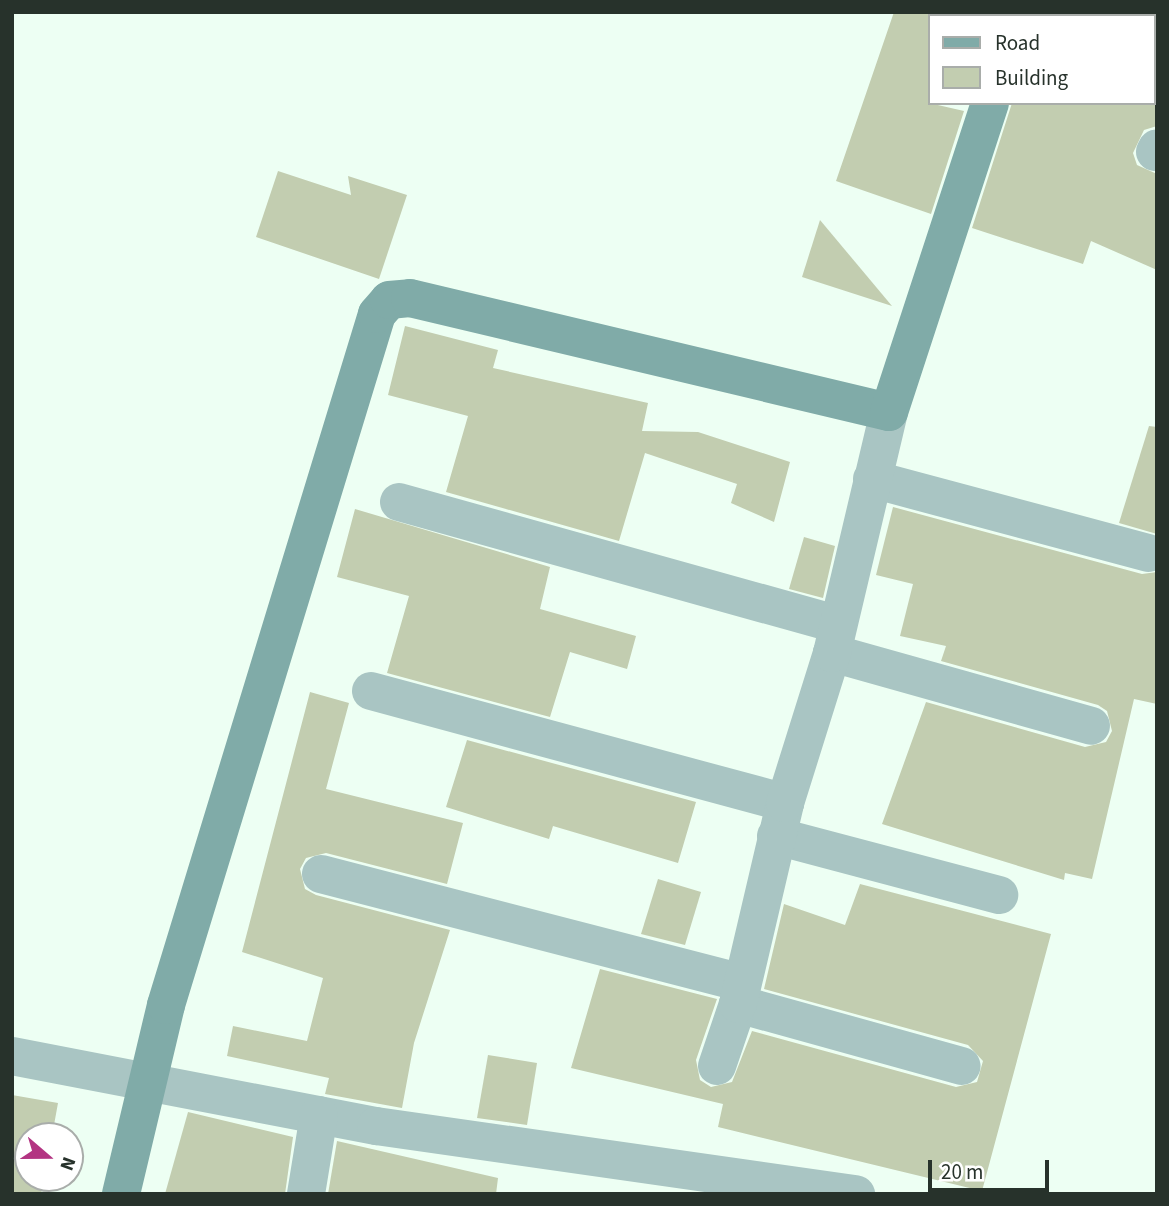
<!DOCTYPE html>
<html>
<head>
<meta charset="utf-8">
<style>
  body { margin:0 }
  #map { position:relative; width:1169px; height:1206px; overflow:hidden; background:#edfff3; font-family:"Source Sans 3",sans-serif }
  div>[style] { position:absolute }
  .building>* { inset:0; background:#c2cdb0 }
  .street>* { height:38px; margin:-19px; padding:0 19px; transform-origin:19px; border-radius:19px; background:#a9c5c3 }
  .secondary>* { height:38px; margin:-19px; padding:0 19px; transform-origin:19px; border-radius:19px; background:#80aba8 }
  span { translate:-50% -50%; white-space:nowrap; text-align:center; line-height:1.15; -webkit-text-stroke:6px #fff; paint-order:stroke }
  .frame { position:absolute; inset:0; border:14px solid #27322b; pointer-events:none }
  .legend { position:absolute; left:928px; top:14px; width:228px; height:91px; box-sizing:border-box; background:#fff; border:2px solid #a9adaa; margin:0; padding:9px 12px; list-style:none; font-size:21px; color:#27322b }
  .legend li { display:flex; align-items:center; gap:14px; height:35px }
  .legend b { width:35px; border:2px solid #a9adaa }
  .north { position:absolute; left:14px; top:1122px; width:70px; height:70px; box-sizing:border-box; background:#fff; border:2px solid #a9adaa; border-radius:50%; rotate:110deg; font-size:19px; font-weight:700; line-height:28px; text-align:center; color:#27322b }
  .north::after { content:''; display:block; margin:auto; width:24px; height:32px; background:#b33482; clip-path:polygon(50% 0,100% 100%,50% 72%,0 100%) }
  .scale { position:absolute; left:928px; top:1160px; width:121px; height:32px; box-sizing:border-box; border:4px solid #27322b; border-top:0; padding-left:9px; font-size:21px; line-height:24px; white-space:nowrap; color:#27322b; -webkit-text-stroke:5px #fff; paint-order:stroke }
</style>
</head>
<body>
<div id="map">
  <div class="building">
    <i style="clip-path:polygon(894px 12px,929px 12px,929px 103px,964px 111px,931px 214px,836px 181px)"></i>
    <i style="clip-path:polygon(1012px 103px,1157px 103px,1157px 126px,1144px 130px,1133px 153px,1137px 165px,1157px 174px,1157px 270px,1091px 241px,1083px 264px,972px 228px)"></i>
    <i style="clip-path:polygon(278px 171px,351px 195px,348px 176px,407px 195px,379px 279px,256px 237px)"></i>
    <i style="clip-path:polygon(820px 220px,892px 306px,802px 277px)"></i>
    <i style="clip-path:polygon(405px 326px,498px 350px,493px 368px,648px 403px,642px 431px,698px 432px,790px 462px,774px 522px,731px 503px,737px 484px,645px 453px,619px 541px,446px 492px,468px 416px,388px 395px)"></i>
    <i style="clip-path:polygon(1149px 426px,1157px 427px,1157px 534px,1119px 523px)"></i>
    <i style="clip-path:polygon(893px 507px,1142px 574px,1157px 572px,1157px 704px,1134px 699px,1092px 879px,1065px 873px,1064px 880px,882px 824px,926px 702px,1085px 747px,1106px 742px,1112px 731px,1107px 711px,1098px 705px,941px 661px,946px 646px,900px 636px,913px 584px,876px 575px)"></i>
    <i style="clip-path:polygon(355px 509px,550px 567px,540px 609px,636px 636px,627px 669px,570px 652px,550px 717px,387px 673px,409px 596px,337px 577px)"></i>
    <i style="clip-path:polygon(804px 537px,835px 546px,823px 598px,789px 589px)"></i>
    <i style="clip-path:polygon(310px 692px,349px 703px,326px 789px,463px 823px,447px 884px,326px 853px,306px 858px,300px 869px,305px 889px,316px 895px,450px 930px,414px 1043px,402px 1108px,325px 1094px,329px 1078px,227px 1056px,233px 1026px,307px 1041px,323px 978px,242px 952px)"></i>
    <i style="clip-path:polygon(467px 740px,696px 802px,678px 863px,553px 826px,549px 839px,446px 807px)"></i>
    <i style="clip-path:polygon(658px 879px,701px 892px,685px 945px,641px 934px)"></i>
    <i style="clip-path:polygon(860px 884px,1051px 934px,982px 1191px,718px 1127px,723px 1104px,571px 1068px,600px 969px,717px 999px,696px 1060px,700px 1080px,711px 1087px,732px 1082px,752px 1031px,956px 1087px,977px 1082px,983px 1061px,968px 1045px,764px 989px,784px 904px,845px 925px)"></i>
    <i style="clip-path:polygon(488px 1055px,537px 1063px,527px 1125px,477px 1118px)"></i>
    <i style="clip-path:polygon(12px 1095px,58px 1103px,52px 1136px,28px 1136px,28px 1178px,44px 1178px,41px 1194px,12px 1194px)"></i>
    <i style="clip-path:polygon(188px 1112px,293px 1137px,285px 1194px,165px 1194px)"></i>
    <i style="clip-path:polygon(337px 1141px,498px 1178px,496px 1194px,328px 1194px)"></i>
  </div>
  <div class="street">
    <i style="left:1155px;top:152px;width:4px;rotate:-63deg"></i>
    <i style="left:872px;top:479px;width:286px;rotate:15deg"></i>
    <i style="left:399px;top:502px;width:453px;rotate:15.6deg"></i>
    <i style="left:832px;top:653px;width:269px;rotate:15.7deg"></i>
    <i style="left:371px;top:691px;width:429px;rotate:15.1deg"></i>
    <i style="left:776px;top:836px;width:231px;rotate:14.8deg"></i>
    <i style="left:321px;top:874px;width:432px;rotate:14.5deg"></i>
    <i style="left:738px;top:1004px;width:232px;rotate:15.5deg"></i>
    <i style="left:12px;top:1056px;width:371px;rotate:10.9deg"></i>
    <i style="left:376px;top:1126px;width:485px;rotate:8.1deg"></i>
    <i style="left:717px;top:1066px;width:65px;rotate:-71.3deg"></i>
    <i style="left:738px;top:1004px;width:206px;rotate:-76.8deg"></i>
    <i style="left:785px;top:803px;width:157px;rotate:-72.6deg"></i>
    <i style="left:832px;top:653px;width:248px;rotate:-76.7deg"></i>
    <i style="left:306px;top:1194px;width:80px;rotate:-80.7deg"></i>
  </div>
  <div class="secondary">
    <i style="left:1022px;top:16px;width:4px;rotate:-76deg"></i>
    <i style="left:121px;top:1194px;width:194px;rotate:-76.6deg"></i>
    <i style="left:166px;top:1005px;width:722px;rotate:-73.02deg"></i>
    <i style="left:377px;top:314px;width:18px;rotate:-49deg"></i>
    <i style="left:389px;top:300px;width:21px;rotate:-5deg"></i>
    <i style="left:410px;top:298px;width:492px;rotate:13.4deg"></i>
    <i style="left:889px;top:412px;width:325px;rotate:-71.9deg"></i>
  </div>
  <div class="frame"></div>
  <ul class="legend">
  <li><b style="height:9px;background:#80aba8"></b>Road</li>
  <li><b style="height:19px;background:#c2cdb0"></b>Building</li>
  </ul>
  <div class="north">N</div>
  <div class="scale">20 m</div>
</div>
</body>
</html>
